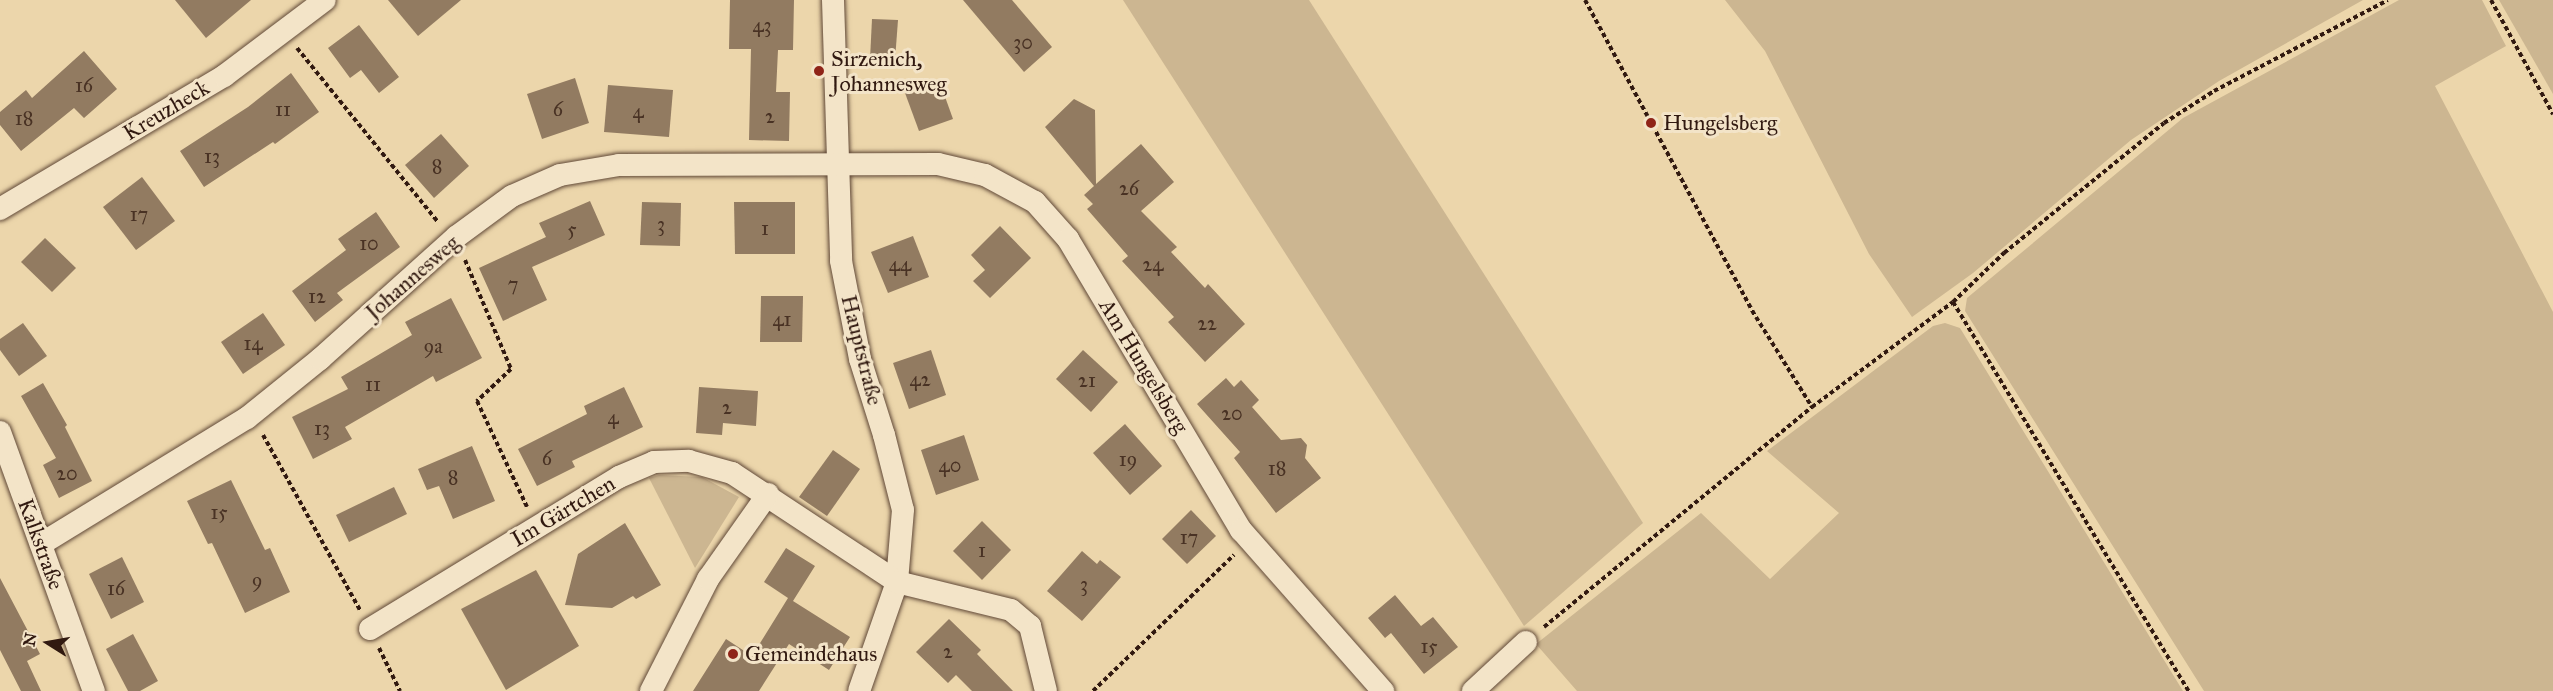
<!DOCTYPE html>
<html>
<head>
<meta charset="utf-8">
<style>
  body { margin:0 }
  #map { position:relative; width:2553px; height:691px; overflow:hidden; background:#ecd6ab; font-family:"IM FELL Great Primer",serif }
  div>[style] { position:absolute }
  .green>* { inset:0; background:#ccb691 }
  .building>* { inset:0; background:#927b61 }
  .path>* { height:4px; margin-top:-2px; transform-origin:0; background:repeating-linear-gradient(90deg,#311910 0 4.5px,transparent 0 7.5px) }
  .roads { filter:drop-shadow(0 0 2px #604837) drop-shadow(0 0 2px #604837) }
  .street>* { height:22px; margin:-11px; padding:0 11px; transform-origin:11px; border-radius:11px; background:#f3e4c8 }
  .dots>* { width:16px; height:16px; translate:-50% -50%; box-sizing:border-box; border:3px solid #f3e4c8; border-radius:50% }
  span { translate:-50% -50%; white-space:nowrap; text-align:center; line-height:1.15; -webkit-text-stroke:6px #f3e4c8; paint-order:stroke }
  .number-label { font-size:20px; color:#493224 }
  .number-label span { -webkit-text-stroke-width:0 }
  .poi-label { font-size:22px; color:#311910 }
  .left { translate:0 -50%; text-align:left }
  .street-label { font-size:22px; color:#311910 }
  .north { position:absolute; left:18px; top:613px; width:60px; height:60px; -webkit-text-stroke:4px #f3e4c8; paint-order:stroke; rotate:281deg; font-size:16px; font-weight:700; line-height:24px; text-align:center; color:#311910 }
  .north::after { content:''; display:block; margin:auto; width:21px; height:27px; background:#311910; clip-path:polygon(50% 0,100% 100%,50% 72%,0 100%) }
</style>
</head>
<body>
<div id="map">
  <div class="green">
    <i style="clip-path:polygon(1123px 0,1309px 0,1643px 523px,1524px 626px)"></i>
    <i style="clip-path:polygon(1725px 0,2363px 0,2219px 81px,2131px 140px,1973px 273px,1912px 317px,1869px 254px,1765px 51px)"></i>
    <i style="clip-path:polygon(2399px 0,2482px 0,2506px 46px,2435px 86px,2553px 312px,2553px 691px,2204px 691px,1965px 311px,1967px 298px,2183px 118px)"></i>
    <i style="clip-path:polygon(2499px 0,2553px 0,2553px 94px)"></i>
    <i style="clip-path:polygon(1945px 323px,1960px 328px,2183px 691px,1577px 691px,1536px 644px,1701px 513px,1770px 579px,1839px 513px,1767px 451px,1933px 326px)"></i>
    <i style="clip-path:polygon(659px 475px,702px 477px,739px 497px,695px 568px,649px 478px)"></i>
  </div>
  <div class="building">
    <i style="clip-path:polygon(175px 0,251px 0,206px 38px)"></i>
    <i style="clip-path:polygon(388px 0,461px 0,418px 36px)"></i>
    <i style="clip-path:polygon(730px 0,794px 0,793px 50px,778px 50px,776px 92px,790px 92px,789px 141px,749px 140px,751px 49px,729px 49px)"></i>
    <i style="clip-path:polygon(963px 0,1012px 0,1052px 47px,1024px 72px)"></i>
    <i style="clip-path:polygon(872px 19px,898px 20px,895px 60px,870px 59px)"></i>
    <i style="clip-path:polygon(359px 25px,399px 77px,379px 93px,361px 70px,350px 78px,328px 48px)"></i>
    <i style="clip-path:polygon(84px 51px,117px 89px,84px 118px,74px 108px,21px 151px,0 125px,0 112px,26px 90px,32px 98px)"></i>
    <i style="clip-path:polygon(291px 73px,319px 112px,275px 144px,273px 142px,204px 187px,180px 151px,248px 107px)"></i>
    <i style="clip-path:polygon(575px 78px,589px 123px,542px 139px,527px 94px)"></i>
    <i style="clip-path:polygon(939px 80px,953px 119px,919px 131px,905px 93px)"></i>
    <i style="clip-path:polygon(608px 85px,673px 90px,669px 137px,604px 132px)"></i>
    <i style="clip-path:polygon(1074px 99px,1095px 110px,1096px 184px,1141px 144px,1174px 182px,1141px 211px,1177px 247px,1171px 252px,1205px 288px,1208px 284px,1245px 324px,1205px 362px,1168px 322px,1174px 317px,1122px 261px,1128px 256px,1087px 209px,1093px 204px,1084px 195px,1094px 186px,1045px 127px)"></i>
    <i style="clip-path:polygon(441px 134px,469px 166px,434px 198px,405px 165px)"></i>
    <i style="clip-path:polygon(142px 177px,175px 221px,136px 250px,103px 207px)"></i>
    <i style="clip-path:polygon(590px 201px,605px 235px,532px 267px,547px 300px,503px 321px,479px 268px,546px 237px,539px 223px)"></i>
    <i style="clip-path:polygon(642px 202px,681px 203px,680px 246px,640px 245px)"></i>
    <i style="clip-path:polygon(734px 202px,795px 202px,795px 254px,735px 254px)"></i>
    <i style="clip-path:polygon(376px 212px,400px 247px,337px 293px,343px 300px,315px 322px,292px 291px,346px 250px,338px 239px)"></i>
    <i style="clip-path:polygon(1000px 226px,1031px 258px,990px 298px,973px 281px,985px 270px,971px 255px)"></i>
    <i style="clip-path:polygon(913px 236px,929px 277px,888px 293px,871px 252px)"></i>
    <i style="clip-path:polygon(45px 238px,76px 268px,52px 292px,21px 262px)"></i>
    <i style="clip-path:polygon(761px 296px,803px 296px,802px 342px,760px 342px)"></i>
    <i style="clip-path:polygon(451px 298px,482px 358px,436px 382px,433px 376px,345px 427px,352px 439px,313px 459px,292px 417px,348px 389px,341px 377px,412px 335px,405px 322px)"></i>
    <i style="clip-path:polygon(263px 313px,285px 345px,243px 374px,221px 342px)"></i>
    <i style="clip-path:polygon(23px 323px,47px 356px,19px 376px,0 350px,0 339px)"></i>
    <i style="clip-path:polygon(931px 350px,946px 395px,909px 409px,893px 363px)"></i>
    <i style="clip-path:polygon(1083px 350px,1118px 382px,1091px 412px,1056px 379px)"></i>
    <i style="clip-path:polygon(1226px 378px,1234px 387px,1241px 380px,1259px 400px,1252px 407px,1281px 440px,1301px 438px,1307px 445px,1305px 458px,1321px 478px,1276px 513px,1234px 458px,1240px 452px,1197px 404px)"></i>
    <i style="clip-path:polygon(43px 383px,67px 425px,65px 427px,92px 481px,59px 498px,43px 465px,56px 458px,21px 396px)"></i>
    <i style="clip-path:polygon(624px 387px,643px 427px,572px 461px,575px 467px,537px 486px,518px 449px,587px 414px,584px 406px)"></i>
    <i style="clip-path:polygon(699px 387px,758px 391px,756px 426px,723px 423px,722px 435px,696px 433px)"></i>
    <i style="clip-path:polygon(1125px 424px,1162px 466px,1130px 495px,1093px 453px)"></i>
    <i style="clip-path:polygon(964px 435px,979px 480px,936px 495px,921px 450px)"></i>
    <i style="clip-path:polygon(472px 446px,495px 501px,453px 519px,439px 486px,427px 490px,418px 469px)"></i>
    <i style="clip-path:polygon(833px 450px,860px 469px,827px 516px,799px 497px)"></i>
    <i style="clip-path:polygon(231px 480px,265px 550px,270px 548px,290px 592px,245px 613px,212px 543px,208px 544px,187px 501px)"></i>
    <i style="clip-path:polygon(394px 487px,407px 514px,349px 542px,336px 515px)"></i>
    <i style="clip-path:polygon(1191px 510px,1216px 536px,1187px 564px,1162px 539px)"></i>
    <i style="clip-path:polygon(982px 521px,1011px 550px,982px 580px,953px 551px)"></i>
    <i style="clip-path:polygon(625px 523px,661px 585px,636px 599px,633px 596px,612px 608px,565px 605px,578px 554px)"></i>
    <i style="clip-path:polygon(786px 548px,815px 566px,793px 601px,850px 637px,829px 670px,789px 644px,759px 691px,693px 691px,726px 639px,752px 656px,788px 598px,764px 582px)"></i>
    <i style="clip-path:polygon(1082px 551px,1097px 564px,1100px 560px,1121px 577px,1082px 621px,1047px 591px)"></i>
    <i style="clip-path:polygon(122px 557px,144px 602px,111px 619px,89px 574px)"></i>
    <i style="clip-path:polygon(536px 570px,579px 646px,506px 690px,461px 609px)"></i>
    <i style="clip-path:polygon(0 578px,40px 654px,27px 661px,41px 691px,21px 691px,0 650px)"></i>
    <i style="clip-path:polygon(1395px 595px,1421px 626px,1433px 617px,1458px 647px,1424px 674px,1391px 633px,1385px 638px,1368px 618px)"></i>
    <i style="clip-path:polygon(949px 619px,981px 650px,977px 654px,1013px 691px,972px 691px,956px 675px,948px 683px,916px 652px)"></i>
    <i style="clip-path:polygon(133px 634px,158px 681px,140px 691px,128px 691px,106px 649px)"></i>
  </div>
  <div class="path">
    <i style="left:1585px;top:0;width:360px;rotate:61.7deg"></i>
    <i style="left:1756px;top:317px;width:106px;rotate:58.1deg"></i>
    <i style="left:2491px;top:0;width:130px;rotate:61.5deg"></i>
    <i style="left:297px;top:48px;width:224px;rotate:51deg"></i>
    <i style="left:465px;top:260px;width:118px;rotate:67.1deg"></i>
    <i style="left:511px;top:369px;width:47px;rotate:136.7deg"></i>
    <i style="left:477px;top:401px;width:117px;rotate:64.7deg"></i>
    <i style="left:1953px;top:302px;width:455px;rotate:58.8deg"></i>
    <i style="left:263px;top:435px;width:200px;rotate:61deg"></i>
    <i style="left:1544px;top:627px;width:347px;rotate:-39.4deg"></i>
    <i style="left:1812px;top:407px;width:176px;rotate:-36.7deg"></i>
    <i style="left:1953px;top:302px;width:71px;rotate:-43.9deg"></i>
    <i style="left:2004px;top:253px;width:206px;rotate:-39.1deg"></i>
    <i style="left:2164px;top:123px;width:59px;rotate:-32.6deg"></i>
    <i style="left:2214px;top:91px;width:196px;rotate:-27.6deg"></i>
    <i style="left:379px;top:648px;width:48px;rotate:64deg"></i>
    <i style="left:1093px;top:691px;width:196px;rotate:-44deg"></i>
  </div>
  <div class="roads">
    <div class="street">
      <i style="left:833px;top:0;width:261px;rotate:88.2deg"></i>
      <i style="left:841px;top:261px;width:100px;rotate:79deg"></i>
      <i style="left:860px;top:359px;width:80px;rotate:72.5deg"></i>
      <i style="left:884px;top:435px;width:77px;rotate:75.8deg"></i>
      <i style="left:903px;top:510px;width:72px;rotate:94.8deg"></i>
      <i style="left:897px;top:582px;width:115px;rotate:109.2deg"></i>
      <i style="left:0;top:209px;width:261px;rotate:-30.7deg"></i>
      <i style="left:224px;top:76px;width:126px;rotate:-37deg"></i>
      <i style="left:0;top:432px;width:276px;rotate:70.1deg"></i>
      <i style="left:41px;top:544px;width:241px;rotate:-31.5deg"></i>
      <i style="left:247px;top:418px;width:94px;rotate:-38.9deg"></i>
      <i style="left:320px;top:359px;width:183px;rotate:-41.9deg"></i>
      <i style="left:456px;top:237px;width:69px;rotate:-36.2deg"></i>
      <i style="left:512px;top:196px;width:52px;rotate:-23.6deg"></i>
      <i style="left:560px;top:175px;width:60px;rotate:-9.6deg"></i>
      <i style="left:619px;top:165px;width:319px;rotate:-0.2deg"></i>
      <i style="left:938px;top:164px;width:48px;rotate:13.2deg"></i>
      <i style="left:985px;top:175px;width:57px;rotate:28.4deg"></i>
      <i style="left:1035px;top:202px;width:50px;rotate:48.3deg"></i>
      <i style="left:1068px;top:239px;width:339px;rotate:59.3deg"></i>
      <i style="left:1241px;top:530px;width:215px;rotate:48.6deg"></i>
      <i style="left:370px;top:629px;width:292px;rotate:-31.4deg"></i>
      <i style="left:619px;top:477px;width:38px;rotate:-23deg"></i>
      <i style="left:654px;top:462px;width:35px;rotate:-2deg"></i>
      <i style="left:689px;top:461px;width:45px;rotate:15.6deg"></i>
      <i style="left:732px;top:473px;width:198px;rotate:33.4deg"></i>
      <i style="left:897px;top:582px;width:117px;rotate:13.8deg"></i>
      <i style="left:1011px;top:610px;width:25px;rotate:40deg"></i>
      <i style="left:1030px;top:626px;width:67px;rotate:76.2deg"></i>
      <i style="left:651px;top:691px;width:126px;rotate:-63deg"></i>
      <i style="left:708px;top:579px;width:104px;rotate:-54.8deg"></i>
      <i style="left:1473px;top:691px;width:72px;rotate:-42.8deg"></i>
    </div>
  </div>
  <div class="dots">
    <i style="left:819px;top:71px;background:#8f2418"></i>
    <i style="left:1651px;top:123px;background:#8f2418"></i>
    <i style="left:733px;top:654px;background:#8f2418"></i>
  </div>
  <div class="number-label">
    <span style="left:762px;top:25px">43</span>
    <span style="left:1023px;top:42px">30</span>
    <span style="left:84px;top:85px">16</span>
    <span style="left:283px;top:109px">11</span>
    <span style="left:558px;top:109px">6</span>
    <span style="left:638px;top:111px">4</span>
    <span style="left:770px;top:116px">2</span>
    <span style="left:24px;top:118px">18</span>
    <span style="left:212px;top:156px">13</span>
    <span style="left:437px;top:166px">8</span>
    <span style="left:1129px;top:188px">26</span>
    <span style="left:139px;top:214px">17</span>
    <span style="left:661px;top:224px">3</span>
    <span style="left:765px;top:228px">1</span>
    <span style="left:572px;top:229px">5</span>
    <span style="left:369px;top:243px">10</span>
    <span style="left:900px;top:264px">44</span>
    <span style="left:1153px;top:264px">24</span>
    <span style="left:513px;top:284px">7</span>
    <span style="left:317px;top:296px">12</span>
    <span style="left:782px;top:319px">41</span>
    <span style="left:1207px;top:323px">22</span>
    <span style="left:253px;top:343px">14</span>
    <span style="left:433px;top:346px">9a</span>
    <span style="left:920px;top:379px">42</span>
    <span style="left:1087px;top:380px">21</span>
    <span style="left:373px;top:384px">11</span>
    <span style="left:727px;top:407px">2</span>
    <span style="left:1232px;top:413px">20</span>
    <span style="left:613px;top:417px">4</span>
    <span style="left:322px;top:428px">13</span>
    <span style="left:547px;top:458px">6</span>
    <span style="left:1128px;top:459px">19</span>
    <span style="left:950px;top:465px">40</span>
    <span style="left:1277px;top:468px">18</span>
    <span style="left:67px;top:473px">20</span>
    <span style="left:453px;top:477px">8</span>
    <span style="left:219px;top:512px">15</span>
    <span style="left:1189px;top:537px">17</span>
    <span style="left:982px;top:550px">1</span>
    <span style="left:257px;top:580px">9</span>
    <span style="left:1084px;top:584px">3</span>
    <span style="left:116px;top:588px">16</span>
    <span style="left:1429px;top:646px">15</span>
    <span style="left:948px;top:651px">2</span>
  </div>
  <div class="poi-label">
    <span class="left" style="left:831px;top:71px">Sirzenich,<br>Johannesweg</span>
    <span class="left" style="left:1663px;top:123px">Hungelsberg</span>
    <span class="left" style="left:745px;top:654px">Gemeindehaus</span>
  </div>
  <div class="street-label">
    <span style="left:166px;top:110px;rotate:-31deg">Kreuzheck</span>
    <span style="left:412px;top:277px;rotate:-41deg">Johannesweg</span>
    <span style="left:862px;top:350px;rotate:76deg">Hauptstraße</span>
    <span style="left:1144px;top:366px;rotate:59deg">Am Hungelsberg</span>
    <span style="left:563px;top:511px;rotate:-31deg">Im Gärtchen</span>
    <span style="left:41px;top:544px;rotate:70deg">Kalkstraße</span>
  </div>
  <div class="north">N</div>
</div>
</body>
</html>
